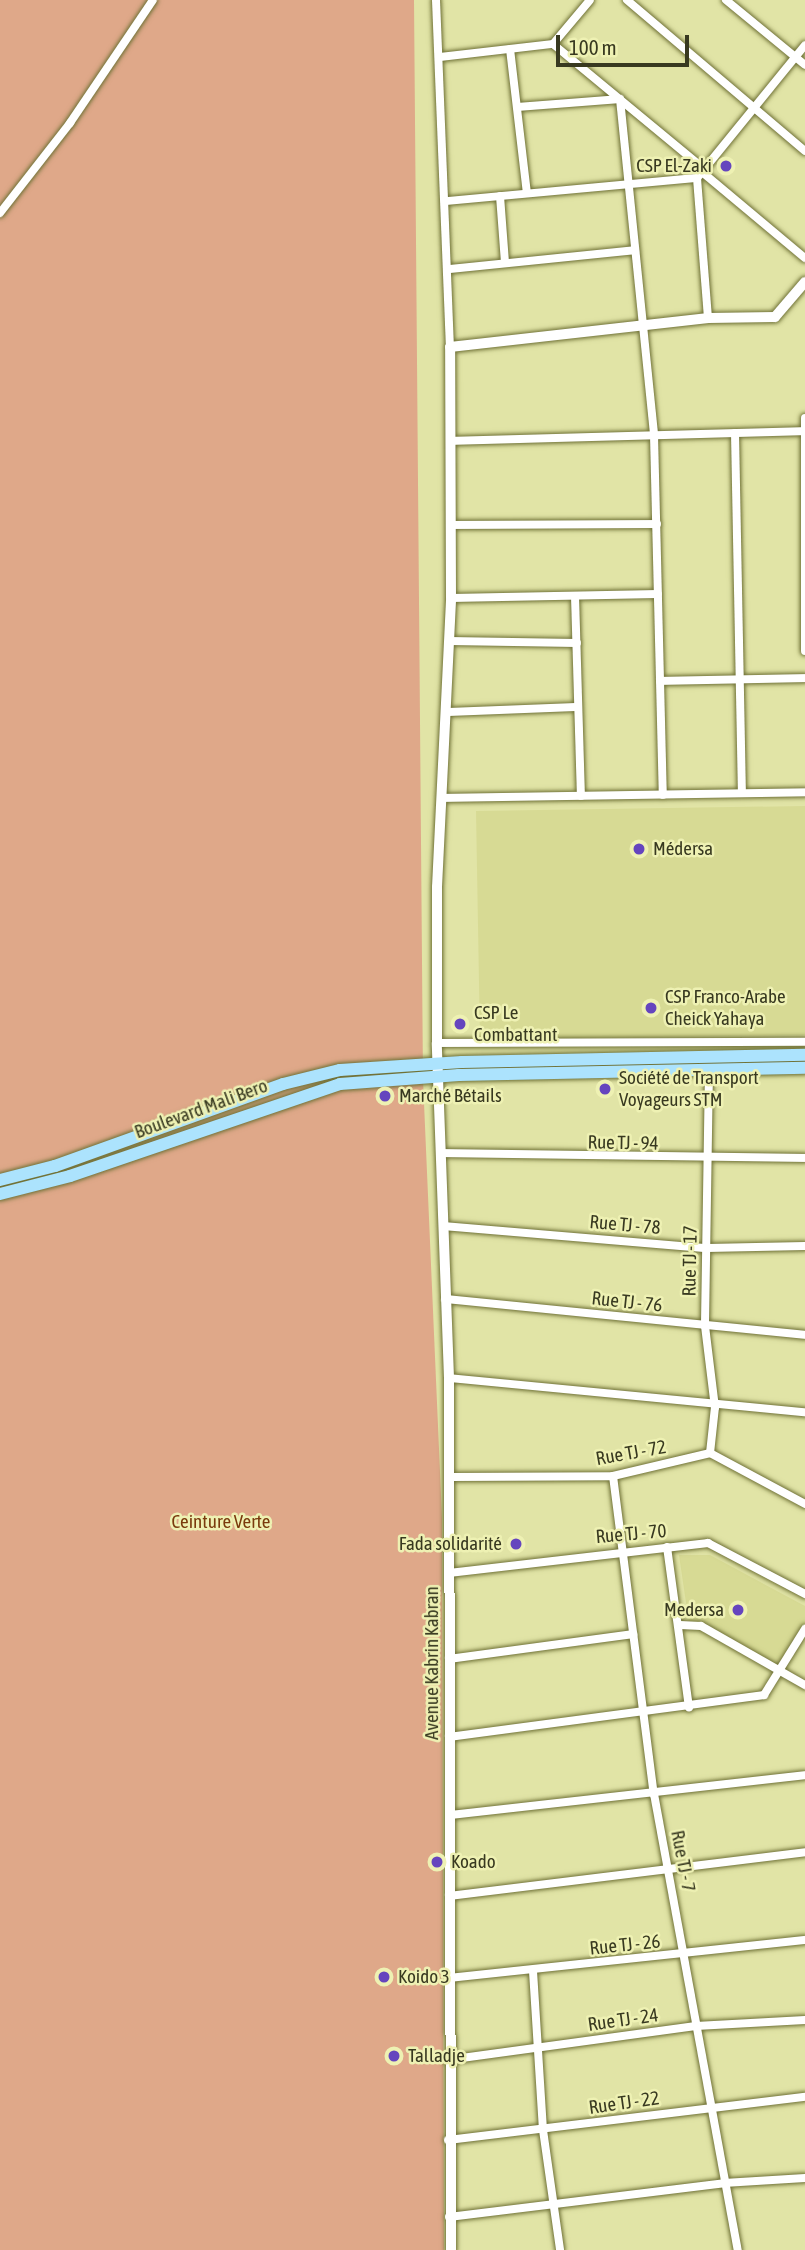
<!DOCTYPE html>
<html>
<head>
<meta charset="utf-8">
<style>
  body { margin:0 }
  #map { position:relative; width:805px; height:2250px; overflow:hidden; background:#e1e4a6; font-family:"Asap Condensed",sans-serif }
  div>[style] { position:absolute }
  .built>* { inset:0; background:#d7da94 }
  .green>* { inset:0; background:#dfa889 }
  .roads { filter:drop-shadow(0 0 2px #6f7136) drop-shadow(0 0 2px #6f7136) }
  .minor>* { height:8px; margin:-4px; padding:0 4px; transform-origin:4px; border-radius:4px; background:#fff }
  .tertiary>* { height:10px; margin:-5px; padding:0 5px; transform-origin:5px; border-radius:5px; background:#fff }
  .primary>* { height:12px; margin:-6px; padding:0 6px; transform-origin:6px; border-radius:6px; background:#ace3fd }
  .dots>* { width:19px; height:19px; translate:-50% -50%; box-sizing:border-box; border:4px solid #eef1b3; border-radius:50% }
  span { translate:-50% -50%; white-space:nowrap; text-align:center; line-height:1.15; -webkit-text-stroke:5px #eef1b3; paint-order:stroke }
  .poi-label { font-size:19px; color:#383920 }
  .right { translate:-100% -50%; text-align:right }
  .left { translate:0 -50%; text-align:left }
  .street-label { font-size:19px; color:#383920 }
  .park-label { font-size:19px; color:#7a3a0d }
  .scale { position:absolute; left:556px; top:35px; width:133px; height:32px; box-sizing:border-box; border:4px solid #383920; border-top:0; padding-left:9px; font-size:21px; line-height:24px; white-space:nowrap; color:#383920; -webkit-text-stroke:5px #eef1b3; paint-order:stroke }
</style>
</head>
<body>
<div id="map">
  <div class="built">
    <i style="clip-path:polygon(805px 806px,805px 1035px,480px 1039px,476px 811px)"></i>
    <i style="clip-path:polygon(679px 1555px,710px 1555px,805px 1606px,805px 1627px,781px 1674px,689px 1623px)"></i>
  </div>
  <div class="green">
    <i style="clip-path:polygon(0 0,414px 0,423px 1080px,442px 1518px,444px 2250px,0 2250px)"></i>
  </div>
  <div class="roads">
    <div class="minor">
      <i style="left:436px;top:0;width:347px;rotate:87.7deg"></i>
      <i style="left:627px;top:0;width:233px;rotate:40.3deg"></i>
      <i style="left:726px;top:0;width:102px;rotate:39.4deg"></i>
      <i style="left:553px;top:44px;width:196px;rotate:39.6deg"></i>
      <i style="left:510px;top:49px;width:145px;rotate:83.3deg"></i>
      <i style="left:440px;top:57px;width:114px;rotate:-6.6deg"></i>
      <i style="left:553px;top:44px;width:57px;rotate:-49.9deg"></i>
      <i style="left:620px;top:99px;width:338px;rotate:84.2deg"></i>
      <i style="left:654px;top:435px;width:360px;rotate:88.6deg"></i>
      <i style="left:518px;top:107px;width:102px;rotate:-4.5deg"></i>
      <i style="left:702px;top:172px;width:134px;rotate:39.9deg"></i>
      <i style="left:500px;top:196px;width:67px;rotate:85.7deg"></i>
      <i style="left:447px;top:201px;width:251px;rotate:-5.3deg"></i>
      <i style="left:0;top:213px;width:114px;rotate:-52.1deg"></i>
      <i style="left:70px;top:123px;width:148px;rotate:-56deg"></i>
      <i style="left:449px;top:269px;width:187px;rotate:-5.8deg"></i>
      <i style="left:708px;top:318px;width:140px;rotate:-94.5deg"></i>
      <i style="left:697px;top:178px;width:171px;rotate:-50.9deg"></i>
      <i style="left:805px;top:418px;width:233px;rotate:90deg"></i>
      <i style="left:735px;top:433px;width:360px;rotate:88.9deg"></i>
      <i style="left:451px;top:441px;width:354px;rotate:-1.6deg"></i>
      <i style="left:451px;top:525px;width:206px;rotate:-0.3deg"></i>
      <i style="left:575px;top:596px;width:200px;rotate:88.3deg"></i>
      <i style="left:451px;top:598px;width:207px;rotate:-1.1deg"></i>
      <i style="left:449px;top:641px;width:128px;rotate:0.9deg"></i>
      <i style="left:660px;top:681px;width:145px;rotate:-1.2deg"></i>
      <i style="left:446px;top:712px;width:132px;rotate:-2.2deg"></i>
      <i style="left:442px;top:798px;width:363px;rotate:-0.9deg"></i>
      <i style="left:437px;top:1043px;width:368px;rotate:-0.2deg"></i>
      <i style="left:709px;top:1069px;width:257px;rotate:90.9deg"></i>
      <i style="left:705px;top:1326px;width:82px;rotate:83deg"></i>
      <i style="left:715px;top:1407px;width:46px;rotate:96.2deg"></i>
      <i style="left:442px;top:1153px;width:363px;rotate:0.8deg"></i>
      <i style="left:443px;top:1226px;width:265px;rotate:4.8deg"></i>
      <i style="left:707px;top:1248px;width:98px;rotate:-1.2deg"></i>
      <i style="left:445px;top:1299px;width:362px;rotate:5.7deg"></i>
      <i style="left:449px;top:1378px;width:358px;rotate:5.5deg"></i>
      <i style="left:613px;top:1476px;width:321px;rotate:82.7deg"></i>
      <i style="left:654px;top:1794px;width:464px;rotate:79.6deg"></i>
      <i style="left:449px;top:1477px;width:164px;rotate:-0.3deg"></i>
      <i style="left:613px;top:1476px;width:100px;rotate:-13.3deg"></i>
      <i style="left:710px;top:1453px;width:108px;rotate:28.2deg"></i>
      <i style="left:667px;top:1547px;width:162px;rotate:82.2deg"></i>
      <i style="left:449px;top:1573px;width:261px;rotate:-6.6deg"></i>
      <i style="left:708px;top:1543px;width:110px;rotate:27.7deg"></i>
      <i style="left:680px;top:1625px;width:21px;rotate:3deg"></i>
      <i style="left:701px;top:1626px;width:120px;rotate:29.6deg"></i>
      <i style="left:449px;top:1659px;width:186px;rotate:-7.7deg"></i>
      <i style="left:449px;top:1737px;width:318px;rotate:-7.6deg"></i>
      <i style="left:764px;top:1695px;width:78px;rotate:-58.2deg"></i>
      <i style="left:450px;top:1815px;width:357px;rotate:-6.4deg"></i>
      <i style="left:449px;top:1896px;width:359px;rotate:-7deg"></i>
      <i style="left:533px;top:1971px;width:159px;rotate:86.4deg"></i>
      <i style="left:543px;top:2130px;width:121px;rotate:81.9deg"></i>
      <i style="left:448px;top:1978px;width:359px;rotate:-6.1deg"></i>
      <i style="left:447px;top:2060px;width:251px;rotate:-7.8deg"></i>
      <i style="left:696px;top:2026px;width:109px;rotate:-3.2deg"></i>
      <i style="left:448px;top:2140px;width:360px;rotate:-6.9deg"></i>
      <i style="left:449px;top:2217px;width:277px;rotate:-7deg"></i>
      <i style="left:724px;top:2183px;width:81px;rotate:-3.5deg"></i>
    </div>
    <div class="tertiary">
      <i style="left:451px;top:2250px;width:872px;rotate:-90.13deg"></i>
      <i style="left:449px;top:1378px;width:335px;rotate:-92.1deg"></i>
      <i style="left:437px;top:1043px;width:156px;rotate:-90deg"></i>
      <i style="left:437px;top:887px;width:289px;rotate:-87.2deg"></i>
      <i style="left:451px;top:598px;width:251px;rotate:-90.2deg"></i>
      <i style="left:450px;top:347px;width:260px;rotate:-6.4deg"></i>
      <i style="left:708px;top:318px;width:67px;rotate:-0.9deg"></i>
      <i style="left:775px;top:317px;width:46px;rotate:-49.4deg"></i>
    </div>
    <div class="primary">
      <i style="left:0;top:1180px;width:57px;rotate:-14.3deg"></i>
      <i style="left:55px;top:1166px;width:242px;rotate:-19.8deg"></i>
      <i style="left:283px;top:1084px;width:59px;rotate:-13.8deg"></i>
      <i style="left:340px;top:1070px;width:122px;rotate:-3.8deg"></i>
      <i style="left:462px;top:1062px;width:343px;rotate:-1.2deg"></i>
      <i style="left:0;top:1194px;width:72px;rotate:-14.4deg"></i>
      <i style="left:70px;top:1176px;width:285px;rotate:-18.8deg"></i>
      <i style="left:340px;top:1084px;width:119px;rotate:-4.3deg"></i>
      <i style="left:459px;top:1075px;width:346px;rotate:-1.2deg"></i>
    </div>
  </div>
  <div class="dots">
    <i style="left:726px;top:166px;background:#6545be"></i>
    <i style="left:639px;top:849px;background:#6545be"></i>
    <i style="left:651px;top:1008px;background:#6545be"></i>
    <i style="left:460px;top:1024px;background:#6545be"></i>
    <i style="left:605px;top:1089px;background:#6545be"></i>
    <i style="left:385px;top:1096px;background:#6545be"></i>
    <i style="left:516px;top:1544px;background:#6545be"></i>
    <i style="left:738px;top:1610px;background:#6545be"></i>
    <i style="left:437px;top:1862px;background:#6545be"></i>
    <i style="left:384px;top:1977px;background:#6545be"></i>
    <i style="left:394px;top:2056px;background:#6545be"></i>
  </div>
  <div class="poi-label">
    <span class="right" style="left:712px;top:166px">CSP El-Zaki</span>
    <span class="left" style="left:653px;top:849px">Médersa</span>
    <span class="left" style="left:665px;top:1008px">CSP Franco-Arabe<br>Cheick Yahaya</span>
    <span class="left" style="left:474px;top:1024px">CSP Le<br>Combattant</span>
    <span class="left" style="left:619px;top:1089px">Société de Transport<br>Voyageurs STM</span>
    <span class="left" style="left:399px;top:1096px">Marché Bétails</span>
    <span class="right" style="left:502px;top:1544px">Fada solidarité</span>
    <span class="right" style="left:724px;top:1610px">Medersa</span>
    <span class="left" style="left:451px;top:1862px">Koado</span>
    <span class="left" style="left:398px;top:1977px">Koido 3</span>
    <span class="left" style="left:408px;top:2056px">Talladje</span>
  </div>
  <div class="street-label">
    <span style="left:201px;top:1109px;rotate:-20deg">Boulevard Mali Bero</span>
    <span style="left:623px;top:1143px;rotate:1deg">Rue TJ - 94</span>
    <span style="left:625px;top:1225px;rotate:5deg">Rue TJ - 78</span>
    <span style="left:690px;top:1261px;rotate:-89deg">Rue TJ - 17</span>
    <span style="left:627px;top:1302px;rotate:6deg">Rue TJ - 76</span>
    <span style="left:631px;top:1453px;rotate:-10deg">Rue TJ - 72</span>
    <span style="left:631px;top:1534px;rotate:-5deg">Rue TJ - 70</span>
    <span style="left:432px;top:1663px;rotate:-90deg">Avenue Kabrin Kabran</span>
    <span style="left:683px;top:1861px;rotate:79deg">Rue TJ - 7</span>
    <span style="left:625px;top:1945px;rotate:-6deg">Rue TJ - 26</span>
    <span style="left:623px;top:2020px;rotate:-8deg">Rue TJ - 24</span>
    <span style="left:624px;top:2103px;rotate:-8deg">Rue TJ - 22</span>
  </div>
  <div class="park-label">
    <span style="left:221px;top:1522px">Ceinture Verte</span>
  </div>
  <div class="scale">100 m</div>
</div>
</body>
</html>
